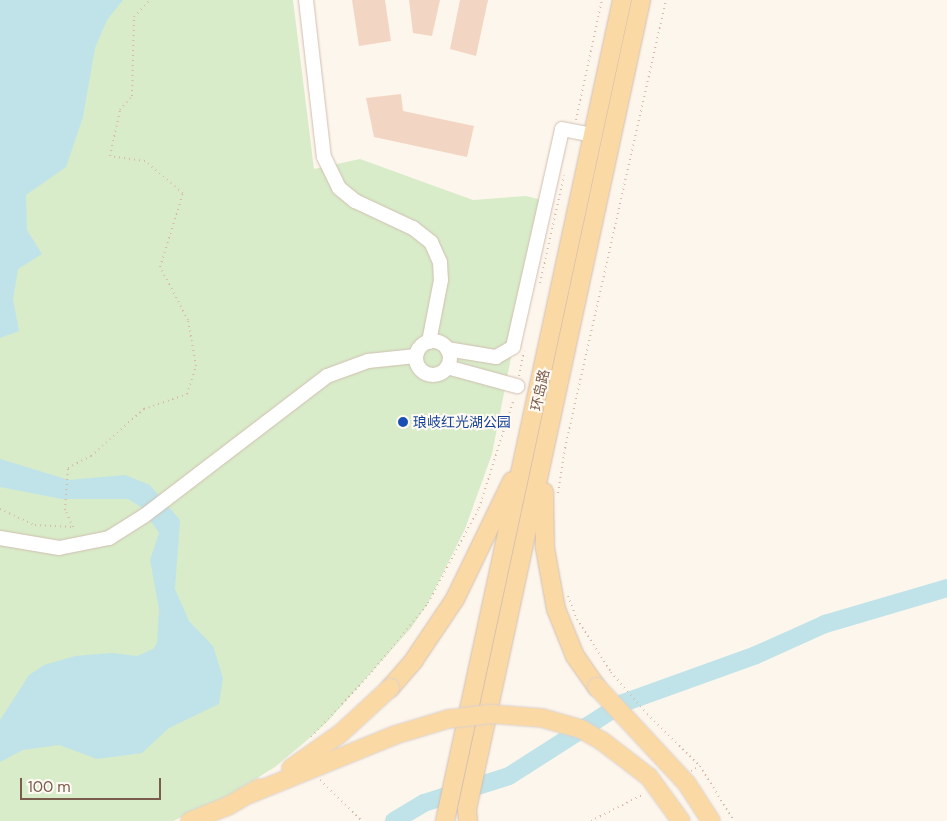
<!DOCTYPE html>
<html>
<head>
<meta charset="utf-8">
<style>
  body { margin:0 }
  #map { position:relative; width:947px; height:821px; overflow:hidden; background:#fdf6ec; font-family:"DM Sans","Noto Sans SC",sans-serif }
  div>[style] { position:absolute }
  .green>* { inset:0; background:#d8ecc9 }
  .water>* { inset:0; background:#bfe3e8 }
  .river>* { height:18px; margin:-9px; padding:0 9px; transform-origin:9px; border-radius:9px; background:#bfe3e8 }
  .building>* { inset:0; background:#f3d5c3 }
  .path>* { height:2px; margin-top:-1px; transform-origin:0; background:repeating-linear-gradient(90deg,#d9b8a5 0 1px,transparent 0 5px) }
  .roads { filter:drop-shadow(0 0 1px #d1beb0) drop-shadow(0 0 1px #d1beb0) }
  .minor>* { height:14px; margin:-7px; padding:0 7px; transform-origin:7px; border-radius:7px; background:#fff }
  .minor>.ring { margin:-7px; padding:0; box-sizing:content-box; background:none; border:14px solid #fff; border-radius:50% }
  .major>* { height:18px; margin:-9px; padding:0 9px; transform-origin:9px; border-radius:9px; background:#fbd9a5 }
  .bridges { filter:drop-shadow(0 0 1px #dad1cd) drop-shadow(0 0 1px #dad1cd) }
  .major-bridge>* { height:18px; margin:-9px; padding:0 9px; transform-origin:9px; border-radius:9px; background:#fbd9a5 }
  .dots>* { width:14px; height:14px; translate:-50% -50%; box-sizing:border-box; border:2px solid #fffaf3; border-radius:50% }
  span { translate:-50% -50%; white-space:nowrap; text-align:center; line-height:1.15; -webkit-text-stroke:4px #fffaf3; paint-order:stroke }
  .street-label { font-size:14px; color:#7a5c4d }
  .transit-label { font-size:14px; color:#164399 }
  .left { translate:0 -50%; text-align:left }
  .scale { position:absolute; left:20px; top:778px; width:141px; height:22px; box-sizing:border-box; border:2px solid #7a5c4d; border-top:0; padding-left:6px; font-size:15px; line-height:18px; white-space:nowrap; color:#7a5c4d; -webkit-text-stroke:4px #fffaf3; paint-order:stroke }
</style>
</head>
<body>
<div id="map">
  <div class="green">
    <i style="clip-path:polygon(0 0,293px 0,314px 169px,360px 159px,473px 200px,526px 196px,542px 200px,492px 454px,465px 529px,428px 603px,411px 628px,328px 721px,305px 742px,275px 767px,230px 795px,173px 821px,0 821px)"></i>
  </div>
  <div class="water">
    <i style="clip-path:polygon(0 0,123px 0,107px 20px,95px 48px,83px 117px,66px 167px,26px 195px,27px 230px,42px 254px,18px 269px,13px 299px,19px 331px,0 338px)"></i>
    <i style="clip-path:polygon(0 459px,69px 480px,125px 475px,150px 485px,180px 520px,175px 589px,189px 621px,213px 646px,223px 678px,219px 704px,169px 728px,142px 753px,97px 759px,59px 745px,23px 750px,0 762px,0 720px,29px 675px,44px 665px,75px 656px,112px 653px,137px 656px,153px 649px,157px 643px,159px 609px,150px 560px,159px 533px,141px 507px,128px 499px,62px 499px,0 487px)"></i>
  </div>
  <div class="river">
    <i style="left:394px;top:821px;width:35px;rotate:-31deg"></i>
    <i style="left:424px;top:803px;width:89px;rotate:-17.6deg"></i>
    <i style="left:509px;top:776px;width:135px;rotate:-32.6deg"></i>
    <i style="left:623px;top:703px;width:141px;rotate:-19.8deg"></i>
    <i style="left:756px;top:655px;width:76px;rotate:-24.2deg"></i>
    <i style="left:825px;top:624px;width:127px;rotate:-16.4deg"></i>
  </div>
  <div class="building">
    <i style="clip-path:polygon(352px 0,385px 0,391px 41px,359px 46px)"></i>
    <i style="clip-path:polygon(409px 0,440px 0,432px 36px,413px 33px)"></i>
    <i style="clip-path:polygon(460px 0,488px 0,476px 56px,450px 49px)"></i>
    <i style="clip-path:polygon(401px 94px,403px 111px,474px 126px,467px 157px,374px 137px,366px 98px)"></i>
  </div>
  <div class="path">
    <i style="left:576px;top:120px;width:123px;rotate:-77.8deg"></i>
    <i style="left:540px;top:283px;width:110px;rotate:-77.4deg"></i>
    <i style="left:519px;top:376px;width:25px;rotate:-79deg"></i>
    <i style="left:558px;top:493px;width:46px;rotate:-81.2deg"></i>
    <i style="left:565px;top:448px;width:459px;rotate:-77.3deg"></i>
    <i style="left:0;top:509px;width:38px;rotate:25deg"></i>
    <i style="left:35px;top:525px;width:38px;rotate:3deg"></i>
    <i style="left:73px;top:527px;width:19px;rotate:-115deg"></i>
    <i style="left:65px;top:510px;width:42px;rotate:-85.9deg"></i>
    <i style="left:68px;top:468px;width:26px;rotate:-28deg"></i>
    <i style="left:91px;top:456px;width:71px;rotate:-41.6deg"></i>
    <i style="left:144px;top:409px;width:46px;rotate:-19.2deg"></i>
    <i style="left:187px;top:394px;width:29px;rotate:-72deg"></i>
    <i style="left:196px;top:366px;width:47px;rotate:-99.9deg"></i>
    <i style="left:188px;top:320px;width:60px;rotate:-117.8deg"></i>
    <i style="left:160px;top:267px;width:77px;rotate:-72.7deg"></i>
    <i style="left:183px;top:193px;width:50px;rotate:-139.9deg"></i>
    <i style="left:145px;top:161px;width:35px;rotate:-172deg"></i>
    <i style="left:110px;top:156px;width:47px;rotate:-77.7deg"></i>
    <i style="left:120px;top:110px;width:18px;rotate:-49deg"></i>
    <i style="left:132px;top:96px;width:79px;rotate:-88.5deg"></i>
    <i style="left:134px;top:17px;width:23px;rotate:-47deg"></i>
    <i style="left:568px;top:596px;width:25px;rotate:69deg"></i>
    <i style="left:577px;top:619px;width:63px;rotate:57.3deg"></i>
    <i style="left:611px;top:672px;width:55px;rotate:49.4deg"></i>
    <i style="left:647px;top:714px;width:74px;rotate:44.5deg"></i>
    <i style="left:700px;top:766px;width:65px;rotate:58.3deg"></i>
    <i style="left:311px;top:737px;width:89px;rotate:-46.8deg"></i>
    <i style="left:372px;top:672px;width:89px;rotate:-50.9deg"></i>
    <i style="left:428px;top:603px;width:108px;rotate:-61.8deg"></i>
    <i style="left:479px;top:508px;width:115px;rotate:-72.3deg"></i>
    <i style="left:691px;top:771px;width:10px;rotate:-29deg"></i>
    <i style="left:320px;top:780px;width:59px;rotate:44.3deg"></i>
    <i style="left:591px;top:821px;width:59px;rotate:-27deg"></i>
  </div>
  <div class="roads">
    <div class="minor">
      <i style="left:306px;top:0;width:158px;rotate:83.5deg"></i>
      <i style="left:324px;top:157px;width:34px;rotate:64deg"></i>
      <i style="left:339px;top:188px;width:21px;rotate:39deg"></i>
      <i style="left:355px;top:201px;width:64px;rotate:25deg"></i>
      <i style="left:413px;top:228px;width:23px;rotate:38deg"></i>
      <i style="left:431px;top:242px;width:22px;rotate:66deg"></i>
      <i style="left:440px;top:262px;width:18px;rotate:87deg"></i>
      <i style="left:441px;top:280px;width:63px;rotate:101deg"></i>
      <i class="ring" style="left:416px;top:341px;width:20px;height:20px"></i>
      <i style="left:447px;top:349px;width:50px;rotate:9.3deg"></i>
      <i style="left:496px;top:357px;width:20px;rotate:-30deg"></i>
      <i style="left:513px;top:347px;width:223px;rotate:-77.3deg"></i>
      <i style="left:562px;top:129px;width:33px;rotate:11deg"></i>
      <i style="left:447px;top:367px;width:73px;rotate:15.2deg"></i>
      <i style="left:0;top:538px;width:60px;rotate:9.6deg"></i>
      <i style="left:59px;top:548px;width:51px;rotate:-11.3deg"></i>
      <i style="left:109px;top:538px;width:41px;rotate:-32.2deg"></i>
      <i style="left:144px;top:516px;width:230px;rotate:-37.4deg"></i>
      <i style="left:327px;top:376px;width:44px;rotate:-20.1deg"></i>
      <i style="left:368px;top:361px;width:48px;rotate:-5.9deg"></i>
    </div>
    <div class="major">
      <i style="left:544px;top:492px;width:56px;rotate:89deg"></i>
      <i style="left:545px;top:548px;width:62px;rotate:79.8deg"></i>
      <i style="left:556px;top:609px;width:51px;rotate:68deg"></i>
      <i style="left:575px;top:656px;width:38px;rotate:55deg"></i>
      <i style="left:390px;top:688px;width:37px;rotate:-49deg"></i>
      <i style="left:414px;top:660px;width:73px;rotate:-56.1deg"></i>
      <i style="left:455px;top:599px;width:131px;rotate:-64.2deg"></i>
      <i style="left:445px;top:821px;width:840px;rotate:-77.83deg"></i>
      <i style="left:468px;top:821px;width:12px;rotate:-95deg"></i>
      <i style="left:467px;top:809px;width:828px;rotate:-77.86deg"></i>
    </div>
  </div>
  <div class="bridges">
    <div class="major-bridge">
      <i style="left:597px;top:687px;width:132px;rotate:47.1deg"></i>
      <i style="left:687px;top:784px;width:44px;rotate:57deg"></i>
      <i style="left:291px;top:768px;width:61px;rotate:-35deg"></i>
      <i style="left:341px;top:733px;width:67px;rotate:-42.6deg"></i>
      <i style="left:250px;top:794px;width:157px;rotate:-22.1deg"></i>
      <i style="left:395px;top:735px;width:55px;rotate:-16.8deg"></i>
      <i style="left:448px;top:719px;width:43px;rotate:-6.6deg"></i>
      <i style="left:491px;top:714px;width:51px;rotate:4.5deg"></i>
      <i style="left:542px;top:718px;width:41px;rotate:15.8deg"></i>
      <i style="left:581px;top:729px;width:24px;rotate:30deg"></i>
      <i style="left:602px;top:741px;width:59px;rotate:37.5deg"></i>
      <i style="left:649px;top:777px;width:54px;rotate:54deg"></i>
      <i style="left:190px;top:821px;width:41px;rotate:-21.5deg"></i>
      <i style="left:228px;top:806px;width:36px;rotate:-30deg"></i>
    </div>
  </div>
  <div class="dots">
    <i style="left:403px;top:422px;background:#1a4fb4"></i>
  </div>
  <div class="street-label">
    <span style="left:540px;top:390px;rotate:-78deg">环岛路</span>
  </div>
  <div class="transit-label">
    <span class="left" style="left:413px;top:422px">琅岐红光湖公园</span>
  </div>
  <div class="scale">100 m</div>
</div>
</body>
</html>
